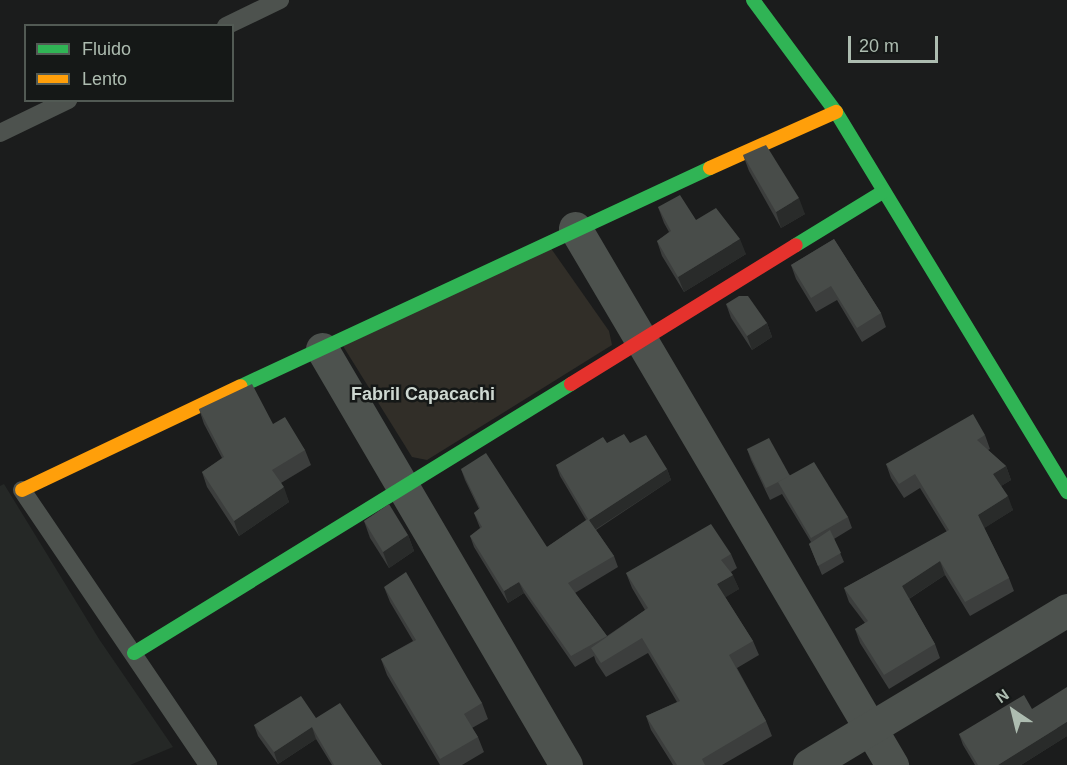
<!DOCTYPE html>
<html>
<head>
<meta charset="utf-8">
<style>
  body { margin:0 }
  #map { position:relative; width:1067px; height:765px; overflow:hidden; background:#1b1c1c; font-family:Helvetica,sans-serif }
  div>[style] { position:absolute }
  .built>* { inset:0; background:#252826 }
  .green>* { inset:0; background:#312e28 }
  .lane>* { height:18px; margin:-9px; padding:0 9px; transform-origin:9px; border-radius:9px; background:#4d524e }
  .street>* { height:33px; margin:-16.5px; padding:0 16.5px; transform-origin:16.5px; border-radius:16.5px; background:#4d524e }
  .fast>* { height:14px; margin:-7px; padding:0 7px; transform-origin:7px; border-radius:7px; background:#30b455 }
  .slow>* { height:14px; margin:-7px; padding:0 7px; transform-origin:7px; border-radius:7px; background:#ff9f0a }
  .jam>* { height:14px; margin:-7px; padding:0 7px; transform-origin:7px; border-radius:7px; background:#e5322d }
  .wall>* { inset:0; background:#3c3e3d }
  .shaded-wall>* { inset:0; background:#292b2a }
  .building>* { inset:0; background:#484c49 }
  span { translate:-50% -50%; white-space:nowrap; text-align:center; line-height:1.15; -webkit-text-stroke:5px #151817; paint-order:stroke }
  .neighbourhood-label { font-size:18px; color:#ced8d1; font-weight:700 }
  .legend { position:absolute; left:24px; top:24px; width:210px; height:78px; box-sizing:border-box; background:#151817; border:2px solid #525a54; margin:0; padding:8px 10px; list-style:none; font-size:18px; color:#adbcb0 }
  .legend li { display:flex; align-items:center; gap:12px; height:30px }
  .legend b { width:30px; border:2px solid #525a54 }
  .north { position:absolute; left:983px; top:681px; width:60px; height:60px; -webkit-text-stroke:4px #151817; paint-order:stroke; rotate:325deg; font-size:16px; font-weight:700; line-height:24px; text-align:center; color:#adbcb0 }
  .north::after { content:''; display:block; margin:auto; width:21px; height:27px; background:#adbcb0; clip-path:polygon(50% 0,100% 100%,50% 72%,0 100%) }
  .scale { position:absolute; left:848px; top:36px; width:90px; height:27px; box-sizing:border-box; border:3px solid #adbcb0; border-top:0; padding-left:8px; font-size:18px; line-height:21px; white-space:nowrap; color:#adbcb0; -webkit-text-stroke:4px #151817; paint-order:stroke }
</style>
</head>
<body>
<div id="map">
  <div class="built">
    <i style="clip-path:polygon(4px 484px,99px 639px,173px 747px,130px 765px,0 765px,0 486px)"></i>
  </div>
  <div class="green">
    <i style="clip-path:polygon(550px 247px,609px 331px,612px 345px,427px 460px,412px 457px,343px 346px)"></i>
  </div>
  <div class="lane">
    <i style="left:226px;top:26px;width:60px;rotate:-25.7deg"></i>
    <i style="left:0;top:133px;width:76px;rotate:-25.9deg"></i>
    <i style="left:22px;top:490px;width:332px;rotate:55.9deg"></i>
  </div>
  <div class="street">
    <i style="left:575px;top:228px;width:624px;rotate:59.45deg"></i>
    <i style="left:322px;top:349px;width:482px;rotate:59.6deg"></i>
    <i style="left:809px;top:765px;width:301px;rotate:-31deg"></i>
  </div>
  <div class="fast">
    <i style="left:753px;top:0;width:139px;rotate:53.5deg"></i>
    <i style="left:836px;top:112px;width:445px;rotate:58.7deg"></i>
    <i style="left:796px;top:245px;width:103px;rotate:-31.5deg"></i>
    <i style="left:241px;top:386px;width:517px;rotate:-24.93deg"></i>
    <i style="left:134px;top:653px;width:513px;rotate:-31.61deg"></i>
  </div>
  <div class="slow">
    <i style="left:710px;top:168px;width:138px;rotate:-24deg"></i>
    <i style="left:22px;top:490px;width:242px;rotate:-25.4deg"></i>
  </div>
  <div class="jam">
    <i style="left:571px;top:384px;width:264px;rotate:-31.7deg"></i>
  </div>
  <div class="wall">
    <i style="clip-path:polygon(743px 155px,805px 214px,781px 228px,749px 171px)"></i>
    <i style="clip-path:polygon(658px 207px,696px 220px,746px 254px,684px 292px,662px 256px,657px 241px,669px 232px,664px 223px)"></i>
    <i style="clip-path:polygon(834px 239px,881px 313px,886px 327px,862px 342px,837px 300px,816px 312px,796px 279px,791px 265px)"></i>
    <i style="clip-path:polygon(726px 304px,767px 323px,772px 337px,752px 350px,731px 318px)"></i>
    <i style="clip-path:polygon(199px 409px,273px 424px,305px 450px,311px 465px,281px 483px,289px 502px,239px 536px,207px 487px,202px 472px,222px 458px,204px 424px)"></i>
    <i style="clip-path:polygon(985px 435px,990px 449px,988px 450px,1006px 466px,1011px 480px,1001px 486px,1013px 510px,984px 528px,1009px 578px,1014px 591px,970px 616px,945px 575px,909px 599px,935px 644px,940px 658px,889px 689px,860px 643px,855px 629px,865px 623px,849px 602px,844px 588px,947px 532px,920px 488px,904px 498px,891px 478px,886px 464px)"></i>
    <i style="clip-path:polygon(607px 443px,630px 443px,667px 469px,671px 480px,596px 530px,614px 556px,618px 567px,575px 593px,607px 636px,645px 610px,632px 588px,626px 573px,731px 554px,737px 568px,731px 572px,739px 589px,725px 597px,753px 641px,759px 655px,737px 668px,766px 721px,772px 736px,722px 765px,673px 765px,651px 730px,646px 716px,677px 702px,648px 653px,606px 677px,596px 662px,594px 656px,575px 667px,524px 593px,508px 603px,474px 547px,470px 536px,480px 528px,474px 513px,479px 509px,465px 480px,461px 469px,547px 547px,586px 520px,560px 476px,556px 465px)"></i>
    <i style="clip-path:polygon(747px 449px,790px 475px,848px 517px,852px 528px,834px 539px,844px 562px,822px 575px,809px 544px,811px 542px,782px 494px,770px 500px,751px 460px)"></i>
    <i style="clip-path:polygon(364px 521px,408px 535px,414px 551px,389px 568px,370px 538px)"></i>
    <i style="clip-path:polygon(384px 587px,482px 703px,488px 719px,472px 728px,478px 737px,484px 752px,462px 765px,440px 765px,387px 675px,381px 659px,413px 641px,390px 602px)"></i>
    <i style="clip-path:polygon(1032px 709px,1067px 736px,1021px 765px,975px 765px,963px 745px,959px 734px)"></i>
    <i style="clip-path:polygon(316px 718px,382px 765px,332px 765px,316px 739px,278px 764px,258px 736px,254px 725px)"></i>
  </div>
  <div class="shaded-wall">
    <i style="clip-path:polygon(799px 198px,805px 214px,781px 228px,776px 212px)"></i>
    <i style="clip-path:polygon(740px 239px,746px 254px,684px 292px,678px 277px)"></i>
    <i style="clip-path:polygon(767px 323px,772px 337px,752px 350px,747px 336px)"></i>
    <i style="clip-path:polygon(1006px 466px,1011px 480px,998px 488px,993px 474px)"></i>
    <i style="clip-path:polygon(667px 469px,671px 480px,593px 531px,589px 520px)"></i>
    <i style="clip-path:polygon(284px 487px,289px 502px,239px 536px,234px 521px)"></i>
    <i style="clip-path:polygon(1008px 496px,1013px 510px,983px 529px,978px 515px)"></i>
    <i style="clip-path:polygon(408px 535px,414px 551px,389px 568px,383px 552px)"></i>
    <i style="clip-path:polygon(940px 561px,945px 575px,907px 600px,902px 586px)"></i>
    <i style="clip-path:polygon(733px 575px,739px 589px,723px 599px,717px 584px)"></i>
    <i style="clip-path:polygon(519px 582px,524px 593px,508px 603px,504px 591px)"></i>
    <i style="clip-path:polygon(1067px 722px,1067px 736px,1021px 765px,998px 765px)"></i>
    <i style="clip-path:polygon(312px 727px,316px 739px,278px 764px,274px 752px)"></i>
  </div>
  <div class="building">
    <i style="clip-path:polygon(766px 145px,799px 198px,776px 212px,743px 155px)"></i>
    <i style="clip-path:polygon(680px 195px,696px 220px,716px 208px,740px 239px,678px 277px,657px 241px,671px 231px,658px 207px)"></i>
    <i style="clip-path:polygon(834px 239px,881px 313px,857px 328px,831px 286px,811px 298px,791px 265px)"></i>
    <i style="clip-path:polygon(739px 296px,748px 296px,767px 323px,747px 336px,726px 304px)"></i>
    <i style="clip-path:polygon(252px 384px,273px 424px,285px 417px,305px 450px,272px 470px,284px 487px,234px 521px,202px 472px,224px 457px,199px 409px)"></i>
    <i style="clip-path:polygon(973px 414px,985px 435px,977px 440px,1006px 466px,993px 474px,1008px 496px,978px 515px,1009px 578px,965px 602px,940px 561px,902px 586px,935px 644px,884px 675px,855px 629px,868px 621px,844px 588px,949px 530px,915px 474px,899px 484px,886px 464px)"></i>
    <i style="clip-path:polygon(624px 434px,630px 443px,646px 435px,667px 469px,589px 520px,614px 556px,568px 583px,607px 636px,571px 656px,519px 582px,504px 591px,470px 536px,482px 527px,474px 513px,480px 508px,461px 469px,486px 453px,547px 547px,588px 519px,556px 465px,603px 437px,607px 443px)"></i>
    <i style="clip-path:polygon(769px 438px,790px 476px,766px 488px,747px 449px)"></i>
    <i style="clip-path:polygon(814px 462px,848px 517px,811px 538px,778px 482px)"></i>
    <i style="clip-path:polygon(389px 504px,408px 535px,383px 552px,364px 521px)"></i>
    <i style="clip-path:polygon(711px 524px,731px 554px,721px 560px,733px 575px,717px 584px,753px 641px,729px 655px,766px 721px,702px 759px,705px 765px,677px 765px,646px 716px,680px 701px,642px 638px,601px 663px,591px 648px,648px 608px,626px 573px)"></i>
    <i style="clip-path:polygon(830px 530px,841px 553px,818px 566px,809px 544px)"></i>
    <i style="clip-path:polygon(406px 572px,482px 703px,464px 714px,478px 737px,440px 759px,381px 659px,416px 640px,384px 587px)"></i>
    <i style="clip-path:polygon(1067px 687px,1067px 722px,998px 765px,978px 765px,959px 734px,1024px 695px,1032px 709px)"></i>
    <i style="clip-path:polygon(301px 696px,316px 718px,340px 703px,382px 765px,334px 765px,312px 727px,274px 752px,254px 725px)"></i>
  </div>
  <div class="neighbourhood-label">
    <span style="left:423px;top:394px">Fabril Capacachi</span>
  </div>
  <ul class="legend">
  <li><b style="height:8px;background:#30b455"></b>Fluido</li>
  <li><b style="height:8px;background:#ff9f0a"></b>Lento</li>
  </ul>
  <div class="north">N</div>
  <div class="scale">20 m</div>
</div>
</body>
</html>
